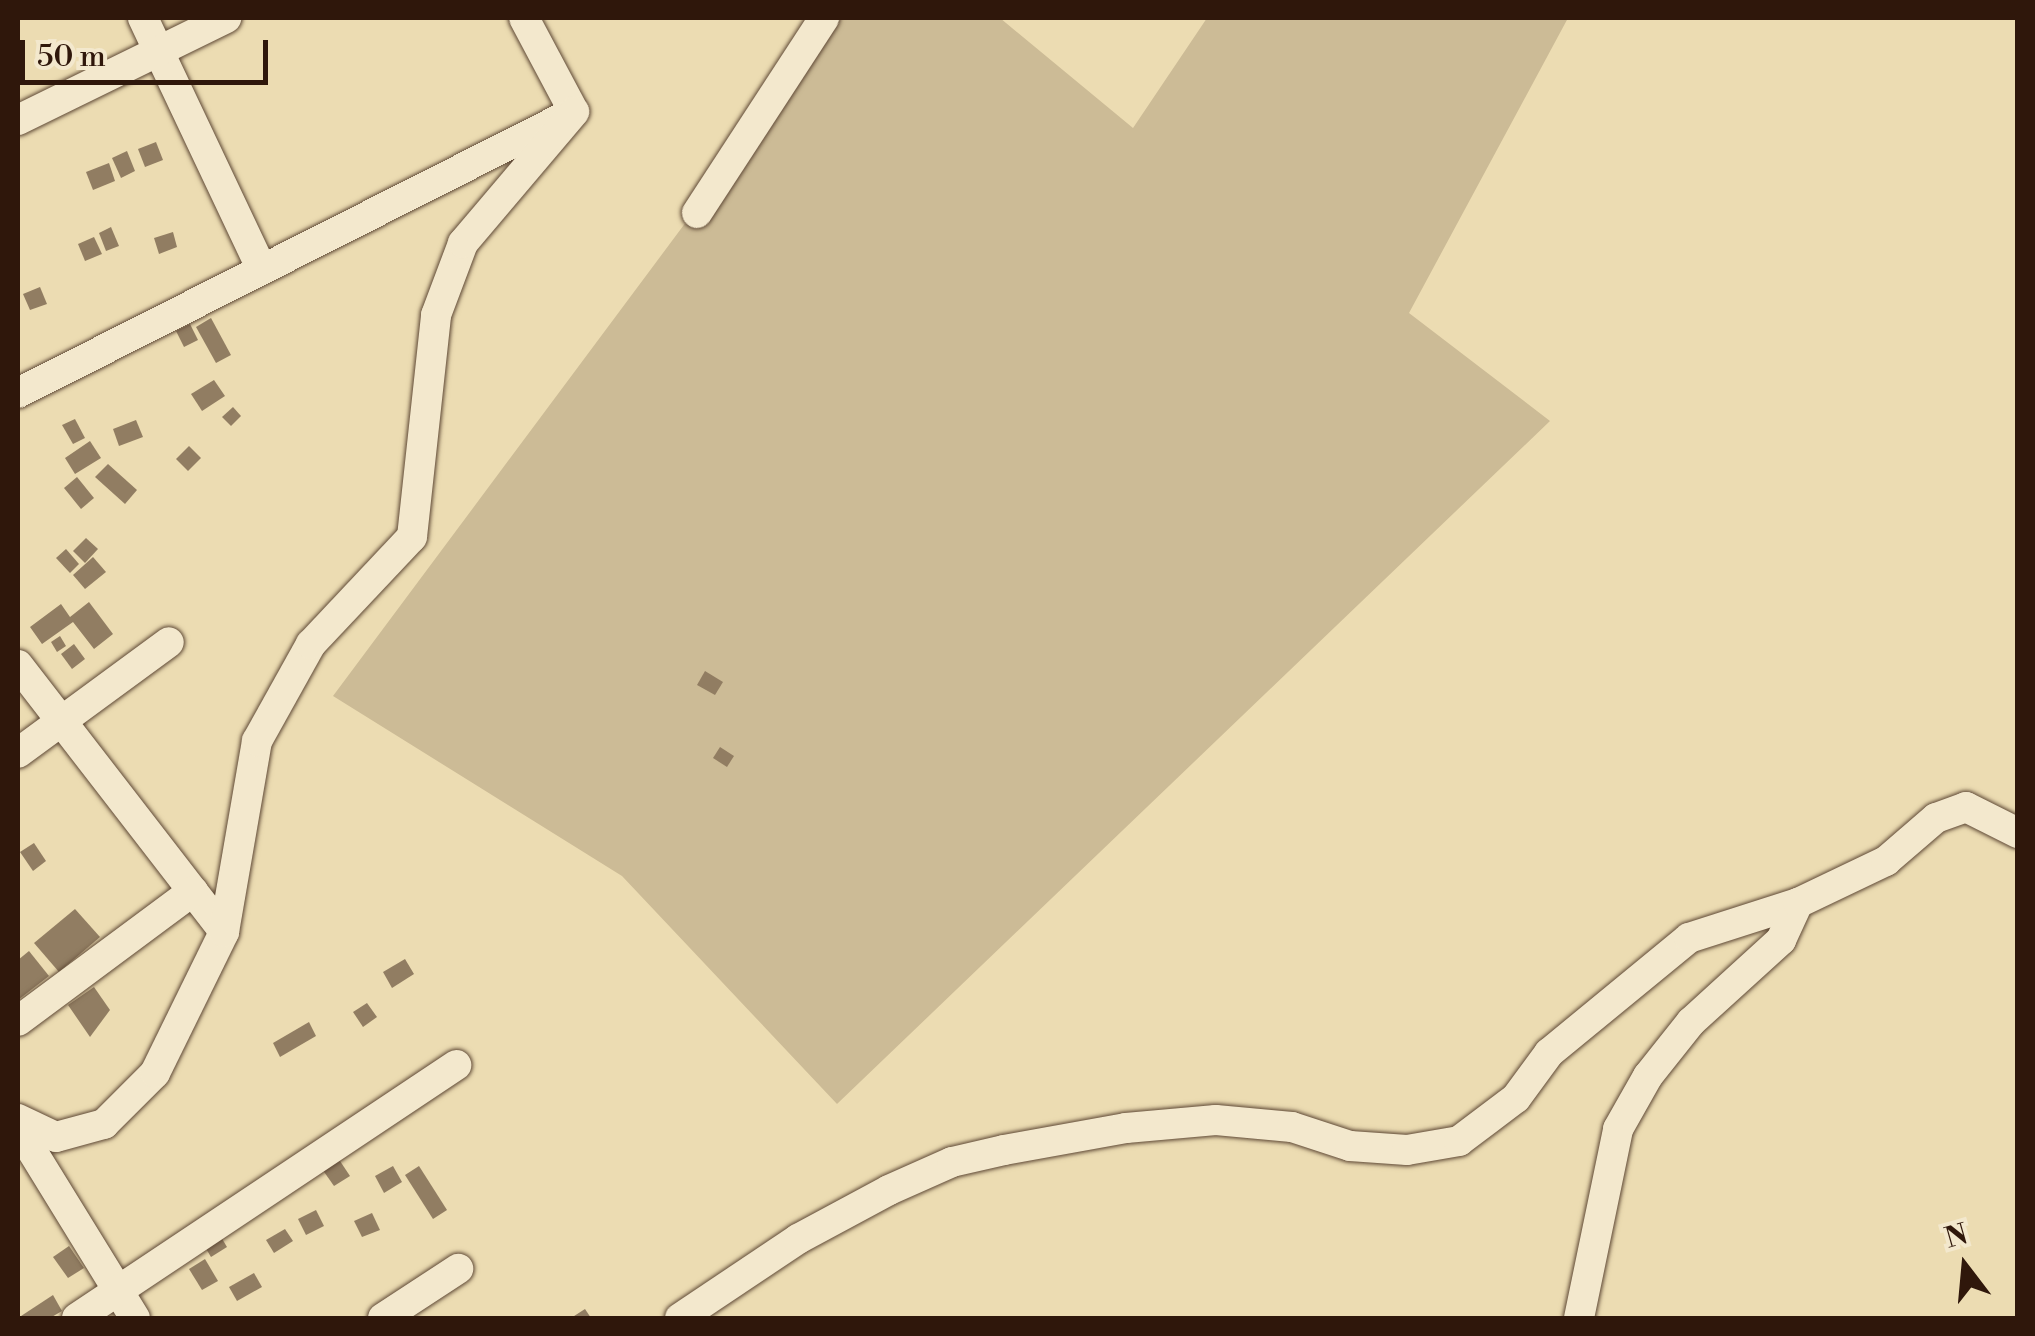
<!DOCTYPE html>
<html>
<head>
<meta charset="utf-8">
<style>
  body { margin:0 }
  #map { position:relative; width:2035px; height:1336px; overflow:hidden; background:#ecdcb2; font-family:"Libre Bodoni",serif }
  div>[style] { position:absolute }
  .green>* { inset:0; background:#ccbb96 }
  .building>* { inset:0; background:#917d62 }
  .roads { filter:drop-shadow(0 0 2px #5e4835) drop-shadow(0 0 2px #5e4835) }
  .minor>* { height:30px; margin:-15px; padding:0 15px; transform-origin:15px; border-radius:15px; background:#f3e8cd }
  span { translate:-50% -50%; white-space:nowrap; text-align:center; line-height:1.15; -webkit-text-stroke:8px #f3e8cd; paint-order:stroke }
  .frame { position:absolute; inset:0; border:20px solid #2f170b; pointer-events:none }
  .north { position:absolute; left:1915px; top:1216px; width:100px; height:100px; -webkit-text-stroke:8px #f3e8cd; paint-order:stroke; rotate:344deg; font-size:28px; font-weight:700; line-height:40px; text-align:center; color:#2f170b }
  .north::after { content:''; display:block; margin:auto; width:35px; height:45px; background:#2f170b; clip-path:polygon(50% 0,100% 100%,50% 72%,0 100%) }
  .scale { position:absolute; left:20px; top:40px; width:248px; height:45px; box-sizing:border-box; border:5px solid #2f170b; border-top:0; padding-left:12px; font-size:30px; line-height:35px; white-space:nowrap; color:#2f170b; -webkit-text-stroke:8px #f3e8cd; paint-order:stroke }
</style>
</head>
<body>
<div id="map">
  <div class="green">
    <i style="clip-path:polygon(838px 18px,1000px 18px,1133px 128px,1207px 18px,1568px 18px,1409px 313px,1550px 421px,837px 1104px,622px 876px,333px 696px)"></i>
  </div>
  <div class="building">
    <i style="clip-path:polygon(156px 142px,163px 160px,145px 167px,138px 149px)"></i>
    <i style="clip-path:polygon(127px 151px,135px 171px,121px 178px,112px 158px)"></i>
    <i style="clip-path:polygon(109px 163px,115px 181px,93px 190px,86px 172px)"></i>
    <i style="clip-path:polygon(111px 227px,119px 246px,106px 251px,99px 233px)"></i>
    <i style="clip-path:polygon(173px 232px,177px 247px,159px 254px,154px 238px)"></i>
    <i style="clip-path:polygon(94px 237px,102px 254px,85px 261px,78px 244px)"></i>
    <i style="clip-path:polygon(40px 287px,47px 304px,30px 310px,23px 294px)"></i>
    <i style="clip-path:polygon(211px 318px,231px 355px,216px 363px,196px 327px)"></i>
    <i style="clip-path:polygon(190px 324px,198px 340px,184px 347px,176px 331px)"></i>
    <i style="clip-path:polygon(214px 380px,225px 396px,202px 411px,191px 394px)"></i>
    <i style="clip-path:polygon(233px 407px,241px 416px,231px 426px,222px 417px)"></i>
    <i style="clip-path:polygon(75px 419px,85px 438px,73px 444px,62px 425px)"></i>
    <i style="clip-path:polygon(136px 420px,143px 437px,119px 446px,113px 429px)"></i>
    <i style="clip-path:polygon(90px 441px,101px 458px,75px 474px,65px 458px)"></i>
    <i style="clip-path:polygon(189px 446px,201px 458px,188px 471px,176px 459px)"></i>
    <i style="clip-path:polygon(108px 464px,137px 490px,125px 504px,95px 477px)"></i>
    <i style="clip-path:polygon(77px 477px,94px 498px,81px 509px,64px 488px)"></i>
    <i style="clip-path:polygon(86px 538px,98px 549px,85px 563px,73px 551px)"></i>
    <i style="clip-path:polygon(66px 549px,79px 564px,70px 573px,56px 558px)"></i>
    <i style="clip-path:polygon(93px 557px,106px 572px,85px 589px,73px 575px)"></i>
    <i style="clip-path:polygon(89px 602px,113px 634px,94px 649px,73px 622px,42px 644px,30px 627px,61px 604px,70px 617px)"></i>
    <i style="clip-path:polygon(60px 636px,66px 646px,57px 652px,51px 642px)"></i>
    <i style="clip-path:polygon(74px 644px,85px 659px,72px 669px,61px 654px)"></i>
    <i style="clip-path:polygon(705px 671px,723px 682px,715px 695px,697px 685px)"></i>
    <i style="clip-path:polygon(720px 747px,734px 756px,727px 767px,713px 758px)"></i>
    <i style="clip-path:polygon(34px 843px,46px 861px,33px 871px,20px 852px)"></i>
    <i style="clip-path:polygon(75px 909px,100px 937px,59px 972px,34px 943px)"></i>
    <i style="clip-path:polygon(29px 951px,49px 976px,18px 1000px,18px 960px)"></i>
    <i style="clip-path:polygon(405px 959px,414px 974px,392px 988px,383px 972px)"></i>
    <i style="clip-path:polygon(94px 987px,110px 1010px,90px 1037px,68px 1005px)"></i>
    <i style="clip-path:polygon(367px 1003px,377px 1017px,363px 1027px,353px 1012px)"></i>
    <i style="clip-path:polygon(309px 1022px,316px 1036px,280px 1057px,273px 1043px)"></i>
    <i style="clip-path:polygon(338px 1158px,350px 1176px,334px 1186px,322px 1169px)"></i>
    <i style="clip-path:polygon(393px 1166px,402px 1182px,384px 1193px,375px 1176px)"></i>
    <i style="clip-path:polygon(419px 1166px,447px 1210px,433px 1219px,405px 1175px)"></i>
    <i style="clip-path:polygon(316px 1210px,324px 1226px,306px 1235px,298px 1219px)"></i>
    <i style="clip-path:polygon(372px 1213px,380px 1230px,362px 1237px,354px 1221px)"></i>
    <i style="clip-path:polygon(285px 1229px,293px 1241px,274px 1253px,266px 1240px)"></i>
    <i style="clip-path:polygon(218px 1232px,227px 1247px,211px 1257px,202px 1242px)"></i>
    <i style="clip-path:polygon(69px 1246px,84px 1268px,68px 1278px,53px 1257px)"></i>
    <i style="clip-path:polygon(205px 1259px,218px 1281px,202px 1290px,189px 1269px)"></i>
    <i style="clip-path:polygon(254px 1273px,262px 1287px,237px 1301px,229px 1287px)"></i>
    <i style="clip-path:polygon(53px 1295px,62px 1311px,50px 1318px,18px 1318px)"></i>
    <i style="clip-path:polygon(585px 1309px,591px 1318px,571px 1318px)"></i>
  </div>
  <div class="roads">
    <div class="minor">
      <i style="left:143px;top:18px;width:274px;rotate:64.7deg"></i>
      <i style="left:524px;top:18px;width:106px;rotate:62deg"></i>
      <i style="left:18px;top:120px;width:232px;rotate:-26.1deg"></i>
      <i style="left:697px;top:213px;width:233px;rotate:-56.9deg"></i>
      <i style="left:18px;top:393px;width:612px;rotate:-26.82deg"></i>
      <i style="left:18px;top:665px;width:337px;rotate:52.3deg"></i>
      <i style="left:18px;top:753px;width:187px;rotate:-36.3deg"></i>
      <i style="left:18px;top:1021px;width:218px;rotate:-36.6deg"></i>
      <i style="left:18px;top:1119px;width:42px;rotate:25.3deg"></i>
      <i style="left:56px;top:1137px;width:50px;rotate:-15.2deg"></i>
      <i style="left:104px;top:1124px;width:72px;rotate:-45deg"></i>
      <i style="left:155px;top:1073px;width:157px;rotate:-63.9deg"></i>
      <i style="left:224px;top:932px;width:194px;rotate:-80.2deg"></i>
      <i style="left:257px;top:741px;width:111px;rotate:-60.9deg"></i>
      <i style="left:311px;top:644px;width:147px;rotate:-46.7deg"></i>
      <i style="left:412px;top:537px;width:223px;rotate:-83.8deg"></i>
      <i style="left:436px;top:315px;width:77px;rotate:-69.4deg"></i>
      <i style="left:463px;top:243px;width:172px;rotate:-49.7deg"></i>
      <i style="left:18px;top:1128px;width:223px;rotate:58.4deg"></i>
      <i style="left:77px;top:1318px;width:456px;rotate:-33.7deg"></i>
      <i style="left:383px;top:1318px;width:90px;rotate:-33.2deg"></i>
      <i style="left:680px;top:1318px;width:142px;rotate:-33.8deg"></i>
      <i style="left:798px;top:1239px;width:103px;rotate:-28.3deg"></i>
      <i style="left:889px;top:1190px;width:69px;rotate:-24deg"></i>
      <i style="left:952px;top:1162px;width:53px;rotate:-13deg"></i>
      <i style="left:1004px;top:1150px;width:124px;rotate:-10.2deg"></i>
      <i style="left:1126px;top:1128px;width:90px;rotate:-5.1deg"></i>
      <i style="left:1216px;top:1120px;width:76px;rotate:5.3deg"></i>
      <i style="left:1292px;top:1127px;width:61px;rotate:18.1deg"></i>
      <i style="left:1350px;top:1146px;width:57px;rotate:4deg"></i>
      <i style="left:1407px;top:1150px;width:53px;rotate:-9.8deg"></i>
      <i style="left:1459px;top:1141px;width:71px;rotate:-37deg"></i>
      <i style="left:1516px;top:1098px;width:56px;rotate:-53.7deg"></i>
      <i style="left:1549px;top:1053px;width:181px;rotate:-39.4deg"></i>
      <i style="left:1689px;top:938px;width:114px;rotate:-17.8deg"></i>
      <i style="left:1579px;top:1318px;width:193px;rotate:-78.3deg"></i>
      <i style="left:1618px;top:1129px;width:61px;rotate:-60.5deg"></i>
      <i style="left:1648px;top:1076px;width:69px;rotate:-51.5deg"></i>
      <i style="left:1691px;top:1022px;width:122px;rotate:-42.3deg"></i>
      <i style="left:1781px;top:940px;width:41px;rotate:-65.3deg"></i>
      <i style="left:1798px;top:903px;width:98px;rotate:-25.5deg"></i>
      <i style="left:1886px;top:861px;width:66px;rotate:-40.7deg"></i>
      <i style="left:1936px;top:818px;width:32px;rotate:-20deg"></i>
      <i style="left:1966px;top:807px;width:58px;rotate:26.6deg"></i>
    </div>
  </div>
  <div class="frame"></div>
  <div class="north">N</div>
  <div class="scale">50 m</div>
</div>
</body>
</html>
